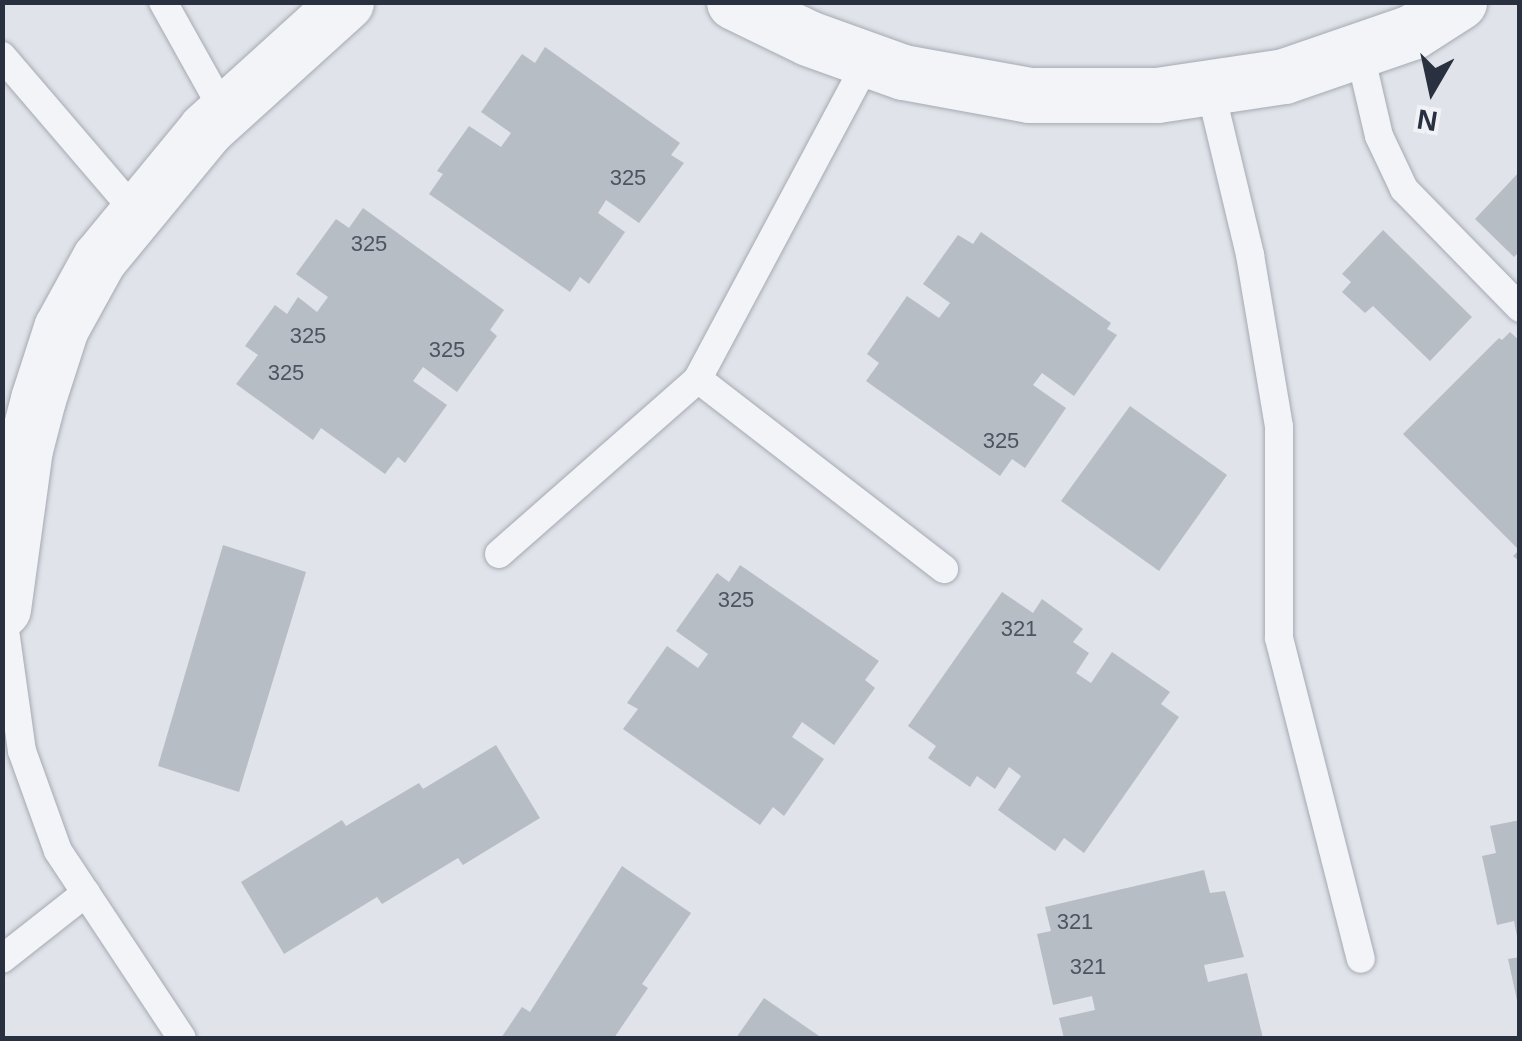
<!DOCTYPE html>
<html>
<head>
<meta charset="utf-8">
<style>
  body { margin:0 }
  #map { position:relative; width:1522px; height:1041px; overflow:hidden; background:#e0e3e9; font-family:Arial,sans-serif }
  div>[style] { position:absolute }
  .building>* { inset:0; background:#b7bdc5 }
  .roads { filter:drop-shadow(0 0 2px #a5aab3) drop-shadow(0 0 2px #a5aab3) }
  .lane>* { height:28px; margin:-14px; padding:0 14px; transform-origin:14px; border-radius:14px; background:#f3f4f7 }
  .street>* { height:55px; margin:-27.5px; padding:0 27.5px; transform-origin:27.5px; border-radius:27.5px; background:#f3f4f7 }
  span { translate:-50% -50%; white-space:nowrap; text-align:center; line-height:1.15; -webkit-text-stroke:8px #f0f2f6; paint-order:stroke }
  .number-label { font-size:22px; color:#4c5461 }
  .number-label span { -webkit-text-stroke-width:0 }
  .frame { position:absolute; inset:0; border:5px solid #293140; pointer-events:none }
  .north { position:absolute; left:1382px; top:40px; width:100px; height:100px; -webkit-text-stroke:8px #f0f2f6; paint-order:stroke; rotate:189deg; font-size:28px; font-weight:700; line-height:40px; text-align:center; color:#293140 }
  .north::after { content:''; display:block; margin:auto; width:35px; height:45px; background:#293140; clip-path:polygon(50% 0,100% 100%,50% 72%,0 100%) }
</style>
</head>
<body>
<div id="map">
  <div class="building">
    <i style="clip-path:polygon(545px 47px,680px 143px,671px 155px,684px 163px,639px 223px,606px 200px,598px 213px,625px 232px,589px 284px,580px 277px,570px 292px,429px 194px,443px 174px,437px 171px,469px 126px,501px 147px,511px 133px,481px 112px,522px 54px,535px 63px)"></i>
    <i style="clip-path:polygon(1520px 171px,1520px 251px,1514px 257px,1475px 219px)"></i>
    <i style="clip-path:polygon(363px 208px,504px 310px,490px 330px,497px 336px,457px 392px,423px 367px,413px 381px,447px 405px,405px 463px,398px 457px,385px 474px,321px 428px,313px 440px,236px 384px,258px 355px,245px 346px,275px 305px,287px 314px,298px 297px,317px 312px,328px 297px,296px 274px,336px 219px,349px 228px)"></i>
    <i style="clip-path:polygon(1383px 230px,1472px 317px,1430px 361px,1373px 306px,1365px 313px,1342px 292px,1351px 282px,1342px 274px)"></i>
    <i style="clip-path:polygon(981px 232px,1111px 323px,1107px 329px,1117px 335px,1074px 396px,1042px 373px,1033px 385px,1066px 408px,1025px 468px,1012px 459px,1000px 476px,866px 381px,879px 363px,867px 354px,907px 296px,939px 318px,950px 303px,923px 284px,958px 235px,973px 244px)"></i>
    <i style="clip-path:polygon(1510px 332px,1520px 341px,1520px 562px,1513px 556px,1519px 550px,1403px 434px,1499px 338px,1502px 340px)"></i>
    <i style="clip-path:polygon(1130px 406px,1227px 475px,1159px 571px,1061px 501px)"></i>
    <i style="clip-path:polygon(223px 545px,306px 572px,239px 792px,158px 766px)"></i>
    <i style="clip-path:polygon(740px 565px,879px 661px,865px 680px,875px 688px,834px 745px,802px 722px,792px 737px,824px 759px,784px 816px,773px 807px,760px 825px,623px 729px,638px 709px,627px 703px,667px 646px,698px 668px,708px 654px,676px 631px,717px 573px,729px 582px)"></i>
    <i style="clip-path:polygon(1002px 592px,1033px 613px,1042px 599px,1083px 629px,1073px 642px,1089px 653px,1076px 673px,1091px 683px,1112px 652px,1170px 692px,1161px 704px,1179px 717px,1084px 853px,1064px 838px,1055px 851px,998px 810px,1021px 776px,1009px 767px,995px 789px,977px 776px,970px 787px,928px 758px,936px 746px,908px 726px)"></i>
    <i style="clip-path:polygon(496px 745px,540px 818px,463px 865px,458px 858px,382px 904px,377px 897px,284px 954px,241px 882px,342px 820px,346px 826px,419px 783px,423px 789px)"></i>
    <i style="clip-path:polygon(1520px 820px,1520px 941px,1518px 941px,1514px 921px,1497px 925px,1482px 856px,1496px 853px,1490px 826px)"></i>
    <i style="clip-path:polygon(622px 866px,691px 913px,642px 984px,648px 988px,614px 1038px,501px 1038px,522px 1007px,530px 1012px)"></i>
    <i style="clip-path:polygon(1204px 870px,1210px 893px,1225px 891px,1244px 957px,1204px 965px,1208px 982px,1247px 973px,1263px 1038px,1064px 1038px,1059px 1018px,1095px 1010px,1092px 996px,1053px 1005px,1037px 934px,1051px 931px,1045px 907px)"></i>
    <i style="clip-path:polygon(1520px 957px,1520px 1005px,1518px 1005px,1508px 959px)"></i>
    <i style="clip-path:polygon(764px 998px,822px 1038px,736px 1038px)"></i>
  </div>
  <div class="roads">
    <div class="lane">
      <i style="left:163px;top:2px;width:127px;rotate:60.8deg"></i>
      <i style="left:1359px;top:50px;width:88px;rotate:76.9deg"></i>
      <i style="left:1379px;top:136px;width:59px;rotate:64.7deg"></i>
      <i style="left:1404px;top:189px;width:166px;rotate:45.7deg"></i>
      <i style="left:2px;top:56px;width:204px;rotate:49.4deg"></i>
      <i style="left:868px;top:60px;width:361px;rotate:118.1deg"></i>
      <i style="left:698px;top:379px;width:311px;rotate:37.7deg"></i>
      <i style="left:1210px;top:88px;width:172px;rotate:76.5deg"></i>
      <i style="left:1250px;top:255px;width:174px;rotate:80.4deg"></i>
      <i style="left:1279px;top:427px;width:211px;rotate:90deg"></i>
      <i style="left:1279px;top:638px;width:331px;rotate:75.7deg"></i>
      <i style="left:499px;top:554px;width:265px;rotate:-41.3deg"></i>
      <i style="left:2px;top:609px;width:143px;rotate:82deg"></i>
      <i style="left:22px;top:751px;width:106px;rotate:70.2deg"></i>
      <i style="left:58px;top:851px;width:224px;rotate:56.5deg"></i>
      <i style="left:2px;top:959px;width:107px;rotate:-38.2deg"></i>
    </div>
    <div class="street">
      <i style="left:734px;top:2px;width:82px;rotate:25.9deg"></i>
      <i style="left:808px;top:38px;width:101px;rotate:19.7deg"></i>
      <i style="left:903px;top:72px;width:128px;rotate:10.3deg"></i>
      <i style="left:1029px;top:95px;width:128px"></i>
      <i style="left:1157px;top:95px;width:128px;rotate:-8.5deg"></i>
      <i style="left:1284px;top:76px;width:135px;rotate:-19deg"></i>
      <i style="left:1412px;top:32px;width:56px;rotate:-32.6deg"></i>
      <i style="left:3px;top:609px;width:162px;rotate:-82.2deg"></i>
      <i style="left:25px;top:449px;width:52px;rotate:-75.4deg"></i>
      <i style="left:38px;top:399px;width:75px;rotate:-72.1deg"></i>
      <i style="left:61px;top:328px;width:79px;rotate:-61.2deg"></i>
      <i style="left:99px;top:259px;width:168px;rotate:-50.5deg"></i>
      <i style="left:206px;top:129px;width:189px;rotate:-42.2deg"></i>
    </div>
  </div>
  <div class="number-label">
    <span style="left:628px;top:178px">325</span>
    <span style="left:369px;top:244px">325</span>
    <span style="left:308px;top:336px">325</span>
    <span style="left:447px;top:350px">325</span>
    <span style="left:286px;top:373px">325</span>
    <span style="left:1001px;top:441px">325</span>
    <span style="left:736px;top:600px">325</span>
    <span style="left:1019px;top:629px">321</span>
    <span style="left:1075px;top:922px">321</span>
    <span style="left:1088px;top:967px">321</span>
  </div>
  <div class="frame"></div>
  <div class="north">N</div>
</div>
</body>
</html>
